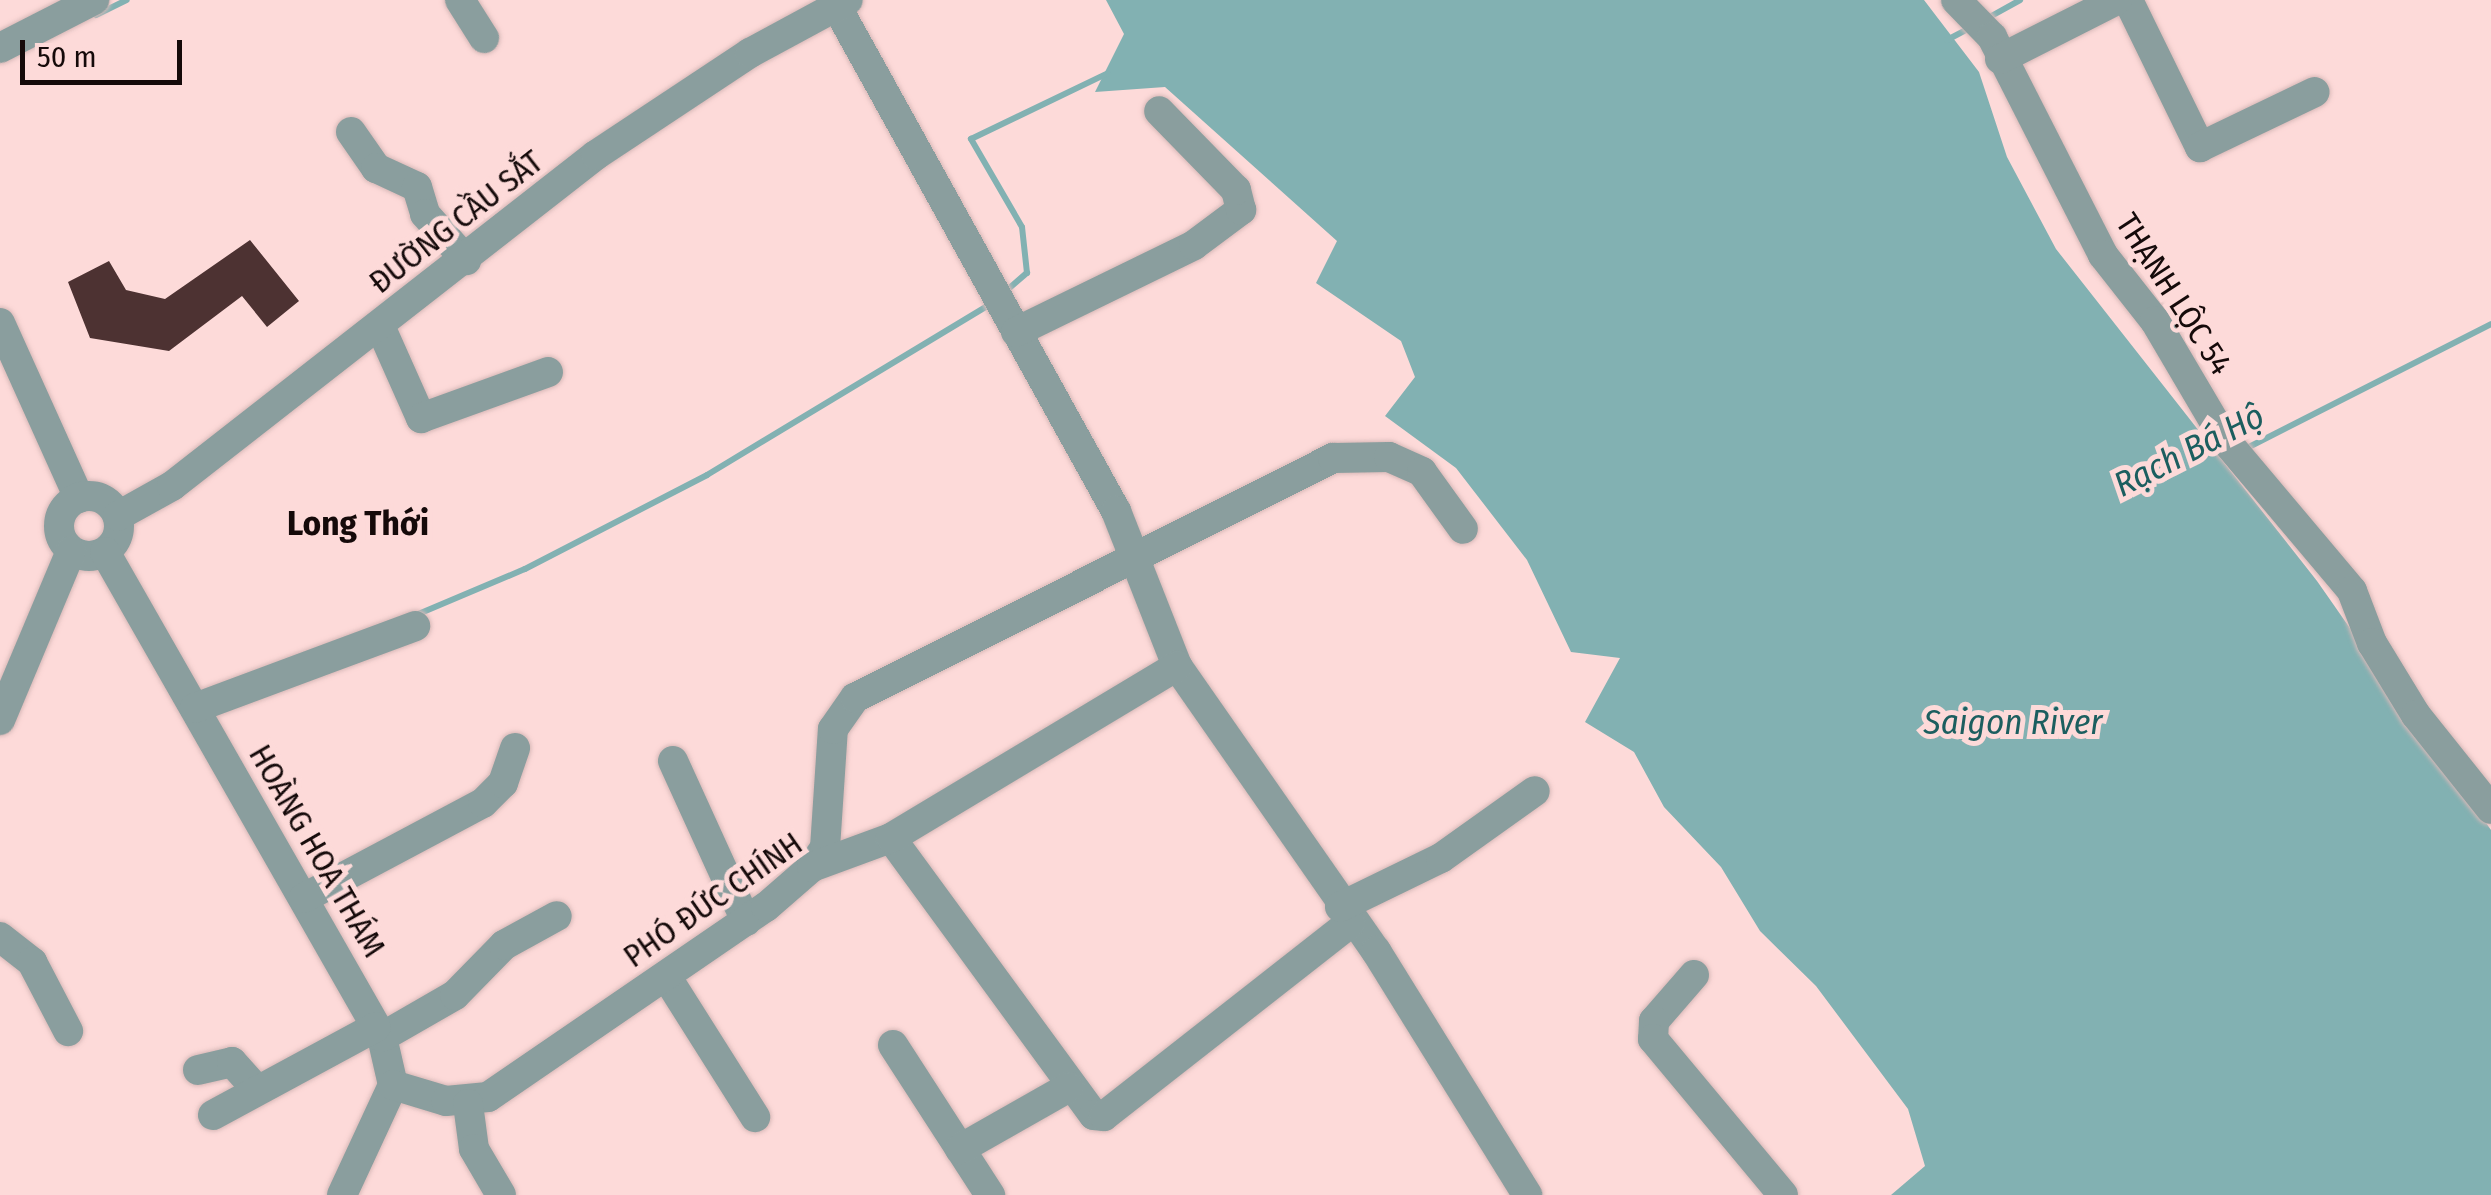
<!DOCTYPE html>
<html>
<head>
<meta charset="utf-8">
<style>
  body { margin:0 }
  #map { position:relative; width:2491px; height:1195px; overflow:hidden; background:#fddad9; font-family:"Fira Sans Condensed",sans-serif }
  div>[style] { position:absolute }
  .water>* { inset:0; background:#82b1b2 }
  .stream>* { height:6px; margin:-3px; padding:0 3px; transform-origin:3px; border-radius:3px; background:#82b1b2 }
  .building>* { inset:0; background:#4d3232 }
  .roads { filter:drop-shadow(0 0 2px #d8b9b8) drop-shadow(0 0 2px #d8b9b8) }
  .minor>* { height:30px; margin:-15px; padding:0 15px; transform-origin:15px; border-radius:15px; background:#8a9e9e }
  .minor>.ring { margin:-15px; padding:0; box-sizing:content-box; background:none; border:30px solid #8a9e9e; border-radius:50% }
  span { translate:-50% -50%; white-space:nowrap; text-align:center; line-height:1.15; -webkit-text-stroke:10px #fddad9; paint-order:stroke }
  .street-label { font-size:32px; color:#150a0a }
  .water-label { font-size:35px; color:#1c5e5f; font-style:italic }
  .neighbourhood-label { font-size:35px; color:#150a0a; font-weight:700 }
  .scale { position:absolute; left:20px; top:40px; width:162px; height:45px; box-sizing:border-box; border:5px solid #150a0a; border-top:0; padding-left:12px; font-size:30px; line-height:35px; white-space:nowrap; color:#150a0a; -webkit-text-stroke:8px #fddad9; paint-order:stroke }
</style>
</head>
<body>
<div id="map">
  <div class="water">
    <i style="clip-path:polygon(1106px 0,1924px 0,1979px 72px,2007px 157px,2056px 249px,2317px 581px,2491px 830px,2491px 1195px,1891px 1195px,1925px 1166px,1908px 1109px,1816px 986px,1760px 931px,1721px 867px,1664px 807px,1634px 752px,1585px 722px,1620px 658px,1571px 652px,1527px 560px,1456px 468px,1385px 416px,1415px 377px,1401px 341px,1316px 283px,1337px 241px,1165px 87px,1095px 92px,1124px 34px)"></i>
  </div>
  <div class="stream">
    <i style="left:96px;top:15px;width:34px;rotate:-26deg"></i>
    <i style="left:1986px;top:19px;width:39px;rotate:-29deg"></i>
    <i style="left:1947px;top:40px;width:27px;rotate:-28deg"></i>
    <i style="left:1006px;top:291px;width:28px;rotate:-41deg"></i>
    <i style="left:1027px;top:273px;width:46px;rotate:-96.2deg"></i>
    <i style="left:1022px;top:227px;width:102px;rotate:-120.1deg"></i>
    <i style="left:971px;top:139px;width:152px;rotate:-25.7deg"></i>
    <i style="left:2243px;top:450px;width:278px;rotate:-26.9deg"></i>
    <i style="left:416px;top:615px;width:118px;rotate:-22.9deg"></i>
    <i style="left:525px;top:569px;width:205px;rotate:-27.3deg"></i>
    <i style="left:707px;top:475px;width:329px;rotate:-31.1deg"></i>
  </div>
  <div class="building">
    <i style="clip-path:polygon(250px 240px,299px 301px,267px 327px,242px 296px,169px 351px,90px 338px,68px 282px,109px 261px,126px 290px,165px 299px)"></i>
  </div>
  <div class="roads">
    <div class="minor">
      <i style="left:460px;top:0;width:45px;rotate:57.7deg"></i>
      <i style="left:833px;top:0;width:584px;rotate:61.02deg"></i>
      <i style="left:1116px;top:511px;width:167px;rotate:68.5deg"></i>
      <i style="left:1177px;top:666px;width:348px;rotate:55.1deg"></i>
      <i style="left:1376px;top:951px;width:287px;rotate:58.2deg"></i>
      <i style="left:1956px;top:0;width:52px;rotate:45.8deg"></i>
      <i style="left:1992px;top:37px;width:245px;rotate:63deg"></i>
      <i style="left:2103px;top:255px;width:84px;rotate:51.8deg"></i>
      <i style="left:2155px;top:321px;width:138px;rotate:59.5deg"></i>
      <i style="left:2225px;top:440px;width:197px;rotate:49.9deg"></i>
      <i style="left:2352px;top:591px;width:56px;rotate:69deg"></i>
      <i style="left:2372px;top:643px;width:84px;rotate:58.6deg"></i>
      <i style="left:2416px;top:715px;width:120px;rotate:51.4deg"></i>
      <i style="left:2128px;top:0;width:164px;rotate:63.9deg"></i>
      <i style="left:2200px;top:147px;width:127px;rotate:-25.6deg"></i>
      <i style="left:0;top:48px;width:106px;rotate:-27.1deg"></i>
      <i style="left:2000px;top:59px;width:131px;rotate:-26.8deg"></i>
      <i style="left:351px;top:132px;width:44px;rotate:55.2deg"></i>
      <i style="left:376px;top:168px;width:45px;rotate:24.9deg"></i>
      <i style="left:417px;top:187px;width:28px;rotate:73deg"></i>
      <i style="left:425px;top:214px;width:62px;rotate:48.3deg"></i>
      <i style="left:0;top:323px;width:192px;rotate:65.7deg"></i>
      <i style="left:380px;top:326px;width:101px;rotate:66deg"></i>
      <i style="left:421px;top:418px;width:135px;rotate:-19.9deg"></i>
      <i style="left:1016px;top:332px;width:198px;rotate:-26deg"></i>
      <i style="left:1194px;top:245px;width:59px;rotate:-36.7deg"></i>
      <i style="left:1241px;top:210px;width:21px;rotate:-104deg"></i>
      <i style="left:1236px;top:190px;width:110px;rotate:-134.3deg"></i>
      <i class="ring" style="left:59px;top:496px;width:30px;height:30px"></i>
      <i style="left:118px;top:516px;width:62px;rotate:-29.1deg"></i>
      <i style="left:172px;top:486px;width:538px;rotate:-37.98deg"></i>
      <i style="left:596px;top:155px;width:185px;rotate:-33.5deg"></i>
      <i style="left:750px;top:53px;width:111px;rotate:-28.4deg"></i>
      <i style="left:105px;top:552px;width:559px;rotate:60.27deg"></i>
      <i style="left:382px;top:1037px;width:49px;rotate:77.1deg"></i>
      <i style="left:393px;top:1085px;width:121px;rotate:114.9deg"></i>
      <i style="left:195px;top:708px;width:235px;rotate:-20.4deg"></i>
      <i style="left:0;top:720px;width:183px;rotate:-67.2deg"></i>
      <i style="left:673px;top:761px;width:176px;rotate:65.5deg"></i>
      <i style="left:891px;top:838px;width:343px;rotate:53.8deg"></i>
      <i style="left:1094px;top:1115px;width:10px;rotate:6deg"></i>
      <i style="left:1104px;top:1116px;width:313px;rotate:-38.1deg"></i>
      <i style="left:812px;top:867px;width:23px;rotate:-56deg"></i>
      <i style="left:825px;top:848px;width:119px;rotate:-86.2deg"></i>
      <i style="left:833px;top:729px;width:38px;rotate:-55deg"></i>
      <i style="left:855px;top:698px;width:535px;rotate:-26.66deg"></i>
      <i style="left:1333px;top:458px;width:56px;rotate:-1deg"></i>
      <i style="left:1389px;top:457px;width:36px;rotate:24deg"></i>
      <i style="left:1422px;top:472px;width:70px;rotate:54.3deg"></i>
      <i style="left:304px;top:898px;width:203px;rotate:-28deg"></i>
      <i style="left:483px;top:803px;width:28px;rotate:-45deg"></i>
      <i style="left:503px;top:783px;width:37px;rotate:-71deg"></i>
      <i style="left:1340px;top:907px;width:112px;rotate:-25.9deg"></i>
      <i style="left:1441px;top:858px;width:115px;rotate:-35.5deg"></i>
      <i style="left:0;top:937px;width:41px;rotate:38deg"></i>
      <i style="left:32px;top:962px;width:78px;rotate:62.4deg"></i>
      <i style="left:1694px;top:975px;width:61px;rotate:131deg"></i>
      <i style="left:1654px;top:1021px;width:18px;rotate:93deg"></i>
      <i style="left:1653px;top:1039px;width:203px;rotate:50.2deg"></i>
      <i style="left:666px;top:976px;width:167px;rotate:57.7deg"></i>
      <i style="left:382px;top:1037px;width:84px;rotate:-29.9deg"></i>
      <i style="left:455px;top:995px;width:70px;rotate:-45.6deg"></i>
      <i style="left:504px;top:945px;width:60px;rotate:-28.7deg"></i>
      <i style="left:893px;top:1045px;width:179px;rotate:57.1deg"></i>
      <i style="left:198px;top:1070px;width:35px;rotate:-13deg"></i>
      <i style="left:232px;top:1062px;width:36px;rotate:48deg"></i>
      <i style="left:393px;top:1085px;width:55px;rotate:16.8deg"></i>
      <i style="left:446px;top:1101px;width:42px;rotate:-5.4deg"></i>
      <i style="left:488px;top:1097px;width:337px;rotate:-34.4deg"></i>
      <i style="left:766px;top:907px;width:61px;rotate:-41deg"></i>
      <i style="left:812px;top:867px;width:84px;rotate:-20.2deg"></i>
      <i style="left:891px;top:838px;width:334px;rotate:-31deg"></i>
      <i style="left:468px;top:1104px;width:45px;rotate:82.4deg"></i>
      <i style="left:474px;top:1149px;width:53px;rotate:59.6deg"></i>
      <i style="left:213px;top:1115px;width:185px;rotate:-28.4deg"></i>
      <i style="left:960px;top:1149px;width:125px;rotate:-29.6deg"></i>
    </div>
  </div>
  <div class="street-label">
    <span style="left:456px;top:222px;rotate:-38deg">ĐƯỜNG CẦU SẮT</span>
    <span style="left:2174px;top:294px;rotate:57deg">THẠNH LỘC 54</span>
    <span style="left:317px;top:851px;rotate:60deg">HOÀNG HOA THÁM</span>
    <span style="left:713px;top:900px;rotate:-35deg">PHÓ ĐỨC CHÍNH</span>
  </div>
  <div class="water-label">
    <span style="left:2189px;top:450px;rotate:-27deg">Rạch Bá Hộ</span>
    <span style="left:2013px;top:722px">Saigon River</span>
  </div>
  <div class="neighbourhood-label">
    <span style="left:358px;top:523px">Long Thới</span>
  </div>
  <div class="scale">50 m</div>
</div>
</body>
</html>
